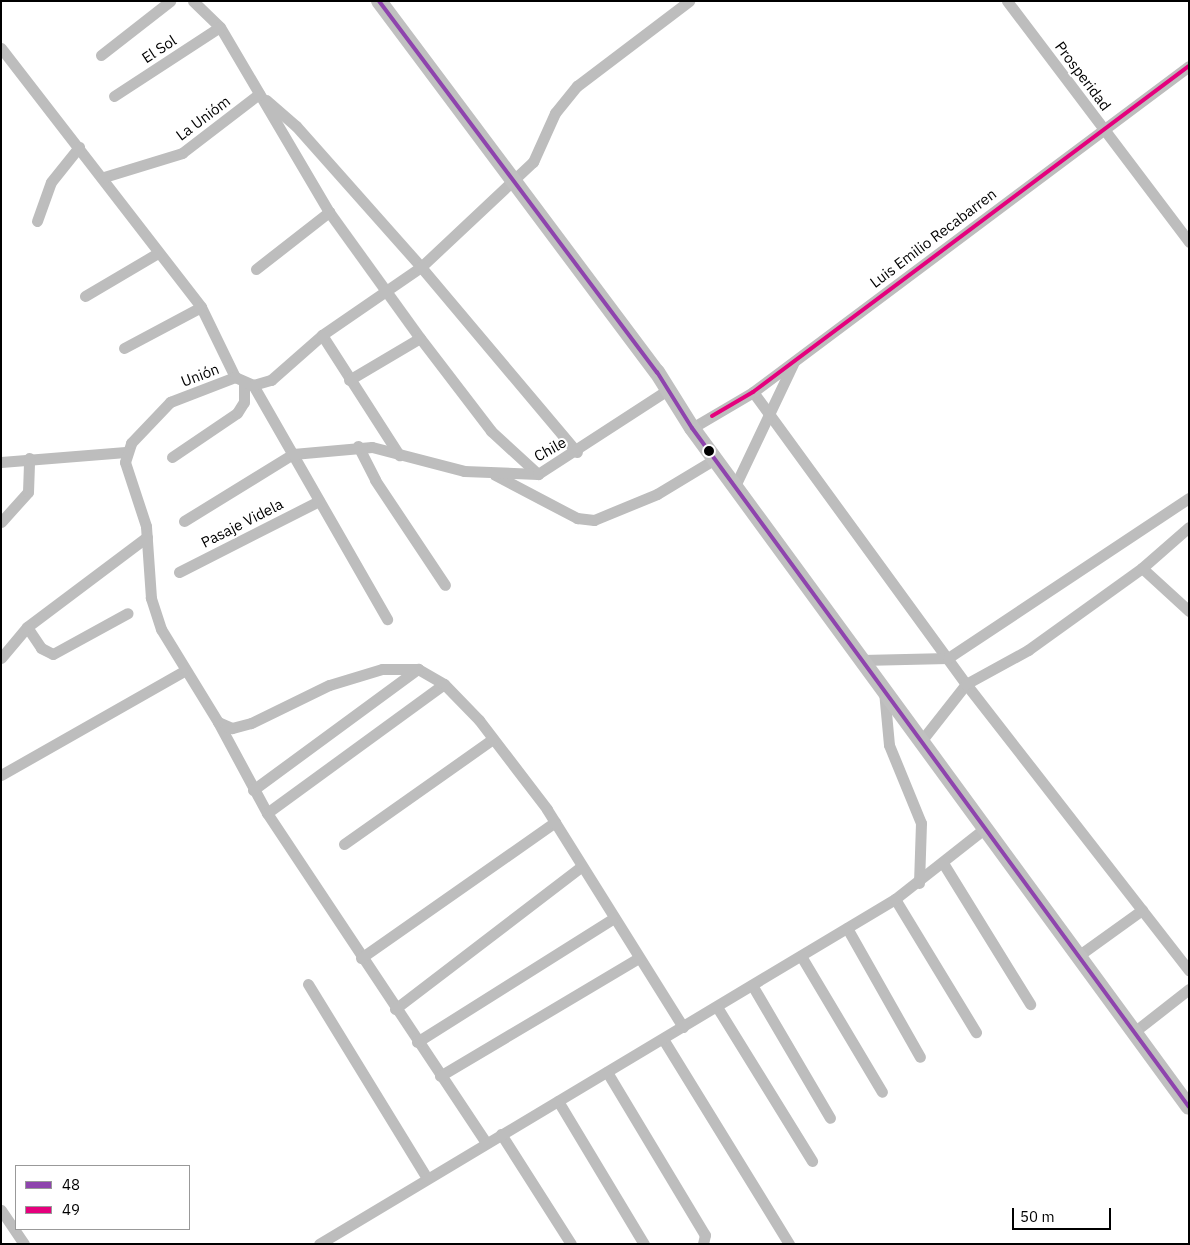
<!DOCTYPE html>
<html>
<head>
<meta charset="utf-8">
<style>
  body { margin:0 }
  #map { position:relative; width:1190px; height:1245px; overflow:hidden; background:#fff; font-family:"IBM Plex Sans",sans-serif }
  div>[style] { position:absolute }
  .street>* { height:11px; margin:-5.5px; padding:0 5.5px; transform-origin:5.5px; border-radius:5.5px; background:#bdbdbd }
  .secondary>* { height:16px; margin:-8px; padding:0 8px; transform-origin:8px; border-radius:8px; background:#c0c0c0 }
  .bus-1>* { height:4px; margin:-2px; padding:0 2px; transform-origin:2px; border-radius:2px; background:#8e44ad }
  .bus-2>* { height:4px; margin:-2px; padding:0 2px; transform-origin:2px; border-radius:2px; background:#e5007d }
  .dots>* { width:14px; height:14px; translate:-50% -50%; box-sizing:border-box; border:2px solid #fff; border-radius:50% }
  span { translate:-50% -50%; white-space:nowrap; text-align:center; line-height:1.15; -webkit-text-stroke:4px #fff; paint-order:stroke }
  .street-label { font-size:15px; color:#000 }
  .frame { position:absolute; inset:0; border:2px solid #000; pointer-events:none }
  .legend { position:absolute; left:15px; top:1165px; width:175px; height:65px; box-sizing:border-box; background:#fff; border:1px solid #999; margin:0; padding:6px 9px; list-style:none; font-size:15px; color:#000 }
  .legend li { display:flex; align-items:center; gap:10px; height:25px }
  .legend b { width:25px; border:1px solid #999 }
  .scale { position:absolute; left:1012px; top:1208px; width:99px; height:22px; box-sizing:border-box; border:2px solid #000; border-top:0; padding-left:6px; font-size:15px; line-height:18px; white-space:nowrap; color:#000; -webkit-text-stroke:4px #fff; paint-order:stroke }
</style>
</head>
<body>
<div id="map">
  <div class="street">
    <i style="left:193px;top:1px;width:37px;rotate:44deg"></i>
    <i style="left:220px;top:27px;width:215px;rotate:59.5deg"></i>
    <i style="left:329px;top:212px;width:155px;rotate:54.2deg"></i>
    <i style="left:420px;top:338px;width:117px;rotate:52.6deg"></i>
    <i style="left:491px;top:431px;width:64px;rotate:42.5deg"></i>
    <i style="left:1007px;top:1px;width:302px;rotate:52.9deg"></i>
    <i style="left:1px;top:48px;width:327px;rotate:52.3deg"></i>
    <i style="left:201px;top:307px;width:78px;rotate:64.1deg"></i>
    <i style="left:101px;top:55px;width:88px;rotate:-38deg"></i>
    <i style="left:114px;top:96px;width:126px;rotate:-33.1deg"></i>
    <i style="left:266px;top:100px;width:40px;rotate:41deg"></i>
    <i style="left:296px;top:126px;width:188px;rotate:48.4deg"></i>
    <i style="left:421px;top:267px;width:242px;rotate:49.9deg"></i>
    <i style="left:104px;top:177px;width:82px;rotate:-17.1deg"></i>
    <i style="left:182px;top:153px;width:97px;rotate:-37.5deg"></i>
    <i style="left:37px;top:221px;width:41px;rotate:-70.3deg"></i>
    <i style="left:51px;top:182px;width:45px;rotate:-51.3deg"></i>
    <i style="left:256px;top:269px;width:93px;rotate:-38deg"></i>
    <i style="left:85px;top:296px;width:85px;rotate:-30.5deg"></i>
    <i style="left:322px;top:335px;width:143px;rotate:57.3deg"></i>
    <i style="left:124px;top:348px;width:87px;rotate:-28deg"></i>
    <i style="left:349px;top:380px;width:82px;rotate:-30.6deg"></i>
    <i style="left:253px;top:385px;width:270px;rotate:60.2deg"></i>
    <i style="left:753px;top:392px;width:361px;rotate:53.9deg"></i>
    <i style="left:966px;top:684px;width:363px;rotate:52.1deg"></i>
    <i style="left:692px;top:428px;width:71px;rotate:-30.5deg"></i>
    <i style="left:753px;top:392px;width:544px;rotate:-36.79deg"></i>
    <i style="left:358px;top:446px;width:38px;rotate:63deg"></i>
    <i style="left:375px;top:480px;width:126px;rotate:56.3deg"></i>
    <i style="left:172px;top:457px;width:78px;rotate:-34.1deg"></i>
    <i style="left:237px;top:413px;width:13px;rotate:-58deg"></i>
    <i style="left:244px;top:402px;width:19px;rotate:-90deg"></i>
    <i style="left:1px;top:462px;width:125px;rotate:-4.6deg"></i>
    <i style="left:495px;top:475px;width:93px;rotate:27.7deg"></i>
    <i style="left:577px;top:518px;width:17px;rotate:7deg"></i>
    <i style="left:594px;top:520px;width:68px;rotate:-22.4deg"></i>
    <i style="left:657px;top:494px;width:68px;rotate:-31.1deg"></i>
    <i style="left:735px;top:486px;width:137px;rotate:-64.6deg"></i>
    <i style="left:184px;top:521px;width:128px;rotate:-31.6deg"></i>
    <i style="left:293px;top:454px;width:79px;rotate:-5.1deg"></i>
    <i style="left:372px;top:447px;width:95px;rotate:14.6deg"></i>
    <i style="left:464px;top:471px;width:74px;rotate:2.3deg"></i>
    <i style="left:538px;top:474px;width:156px;rotate:-33deg"></i>
    <i style="left:1px;top:522px;width:40px;rotate:-48deg"></i>
    <i style="left:28px;top:492px;width:34px;rotate:-88deg"></i>
    <i style="left:1142px;top:568px;width:64px;rotate:42.5deg"></i>
    <i style="left:179px;top:572px;width:157px;rotate:-26.9deg"></i>
    <i style="left:27px;top:627px;width:25px;rotate:56deg"></i>
    <i style="left:41px;top:648px;width:13px;rotate:27deg"></i>
    <i style="left:53px;top:654px;width:85px;rotate:-28.7deg"></i>
    <i style="left:1px;top:658px;width:40px;rotate:-50deg"></i>
    <i style="left:27px;top:627px;width:150px;rotate:-36.9deg"></i>
    <i style="left:862px;top:660px;width:86px;rotate:-1.3deg"></i>
    <i style="left:948px;top:658px;width:289px;rotate:-33.6deg"></i>
    <i style="left:884px;top:691px;width:54px;rotate:84.7deg"></i>
    <i style="left:889px;top:745px;width:84px;rotate:67.7deg"></i>
    <i style="left:921px;top:823px;width:60px;rotate:91.9deg"></i>
    <i style="left:218px;top:722px;width:103px;rotate:61.7deg"></i>
    <i style="left:267px;top:813px;width:396px;rotate:56.4deg"></i>
    <i style="left:922px;top:740px;width:71px;rotate:-51.8deg"></i>
    <i style="left:966px;top:684px;width:71px;rotate:-28.7deg"></i>
    <i style="left:1028px;top:650px;width:140px;rotate:-35.7deg"></i>
    <i style="left:1142px;top:568px;width:62px;rotate:-41.1deg"></i>
    <i style="left:1px;top:775px;width:210px;rotate:-29.6deg"></i>
    <i style="left:253px;top:790px;width:205px;rotate:-36.3deg"></i>
    <i style="left:267px;top:813px;width:219px;rotate:-36.1deg"></i>
    <i style="left:344px;top:844px;width:182px;rotate:-35.2deg"></i>
    <i style="left:943px;top:863px;width:166px;rotate:58.3deg"></i>
    <i style="left:895px;top:899px;width:156px;rotate:58.7deg"></i>
    <i style="left:847px;top:928px;width:148px;rotate:60.5deg"></i>
    <i style="left:801px;top:956px;width:158px;rotate:59.2deg"></i>
    <i style="left:1078px;top:956px;width:79px;rotate:-35.7deg"></i>
    <i style="left:361px;top:958px;width:237px;rotate:-35deg"></i>
    <i style="left:308px;top:984px;width:228px;rotate:58.5deg"></i>
    <i style="left:752px;top:985px;width:154px;rotate:59.6deg"></i>
    <i style="left:717px;top:1007px;width:181px;rotate:58.3deg"></i>
    <i style="left:395px;top:1009px;width:234px;rotate:-37.4deg"></i>
    <i style="left:683px;top:1027px;width:257px;rotate:-122deg"></i>
    <i style="left:547px;top:809px;width:112px;rotate:-127.4deg"></i>
    <i style="left:479px;top:720px;width:50px;rotate:-134.2deg"></i>
    <i style="left:444px;top:684px;width:30px;rotate:-150deg"></i>
    <i style="left:418px;top:669px;width:36px;rotate:180deg"></i>
    <i style="left:382px;top:669px;width:55px;rotate:163.2deg"></i>
    <i style="left:329px;top:685px;width:87px;rotate:154deg"></i>
    <i style="left:251px;top:723px;width:20px;rotate:165deg"></i>
    <i style="left:232px;top:728px;width:15px;rotate:-157deg"></i>
    <i style="left:218px;top:722px;width:109px;rotate:-121.5deg"></i>
    <i style="left:161px;top:629px;width:33px;rotate:-108deg"></i>
    <i style="left:151px;top:598px;width:72px;rotate:-94deg"></i>
    <i style="left:146px;top:526px;width:67px;rotate:-108.2deg"></i>
    <i style="left:125px;top:462px;width:20px;rotate:-72deg"></i>
    <i style="left:131px;top:443px;width:57px;rotate:-46.4deg"></i>
    <i style="left:170px;top:402px;width:70px;rotate:-21deg"></i>
    <i style="left:235px;top:377px;width:20px;rotate:24deg"></i>
    <i style="left:253px;top:385px;width:19px;rotate:-16deg"></i>
    <i style="left:271px;top:380px;width:68px;rotate:-41.4deg"></i>
    <i style="left:322px;top:335px;width:120px;rotate:-34.5deg"></i>
    <i style="left:421px;top:267px;width:154px;rotate:-43.2deg"></i>
    <i style="left:533px;top:162px;width:54px;rotate:-65.8deg"></i>
    <i style="left:555px;top:113px;width:35px;rotate:-51deg"></i>
    <i style="left:577px;top:86px;width:141px;rotate:-37.2deg"></i>
    <i style="left:1134px;top:1032px;width:70px;rotate:-38deg"></i>
    <i style="left:663px;top:1039px;width:241px;rotate:58.4deg"></i>
    <i style="left:417px;top:1042px;width:233px;rotate:-32.2deg"></i>
    <i style="left:607px;top:1072px;width:190px;rotate:59deg"></i>
    <i style="left:705px;top:1235px;width:9px;rotate:103deg"></i>
    <i style="left:440px;top:1076px;width:229px;rotate:-30.7deg"></i>
    <i style="left:558px;top:1101px;width:167px;rotate:59deg"></i>
    <i style="left:501px;top:1134px;width:130px;rotate:57.5deg"></i>
    <i style="left:1px;top:1210px;width:41px;rotate:55.9deg"></i>
    <i style="left:319px;top:1244px;width:671px;rotate:-30.92deg"></i>
    <i style="left:895px;top:899px;width:113px;rotate:-38.2deg"></i>
  </div>
  <div class="secondary">
    <i style="left:379px;top:1px;width:464px;rotate:53.2deg"></i>
    <i style="left:657px;top:372px;width:66px;rotate:58deg"></i>
    <i style="left:692px;top:428px;width:841px;rotate:53.8deg"></i>
  </div>
  <div class="bus-1">
    <i style="left:379px;top:1px;width:464px;rotate:53.2deg"></i>
    <i style="left:657px;top:372px;width:66px;rotate:58deg"></i>
    <i style="left:692px;top:428px;width:841px;rotate:53.8deg"></i>
  </div>
  <div class="bus-2">
    <i style="left:712px;top:416px;width:48px;rotate:-30.3deg"></i>
    <i style="left:753px;top:392px;width:544px;rotate:-36.79deg"></i>
  </div>
  <div class="dots">
    <i style="left:709px;top:451px;background:#000"></i>
  </div>
  <div class="street-label">
    <span style="left:159px;top:49px;rotate:-33deg">El Sol</span>
    <span style="left:1083px;top:76px;rotate:53deg">Prosperidad</span>
    <span style="left:203px;top:118px;rotate:-37deg">La Unióm</span>
    <span style="left:933px;top:238px;rotate:-37deg">Luis Emilio Recabarren</span>
    <span style="left:200px;top:375px;rotate:-21deg">Unión</span>
    <span style="left:550px;top:449px;rotate:-29deg">Chile</span>
    <span style="left:242px;top:523px;rotate:-27deg">Pasaje Videla</span>
  </div>
  <div class="frame"></div>
  <ul class="legend">
  <li><b style="height:6px;background:#8e44ad"></b>48</li>
  <li><b style="height:6px;background:#e5007d"></b>49</li>
  </ul>
  <div class="scale">50 m</div>
</div>
</body>
</html>
